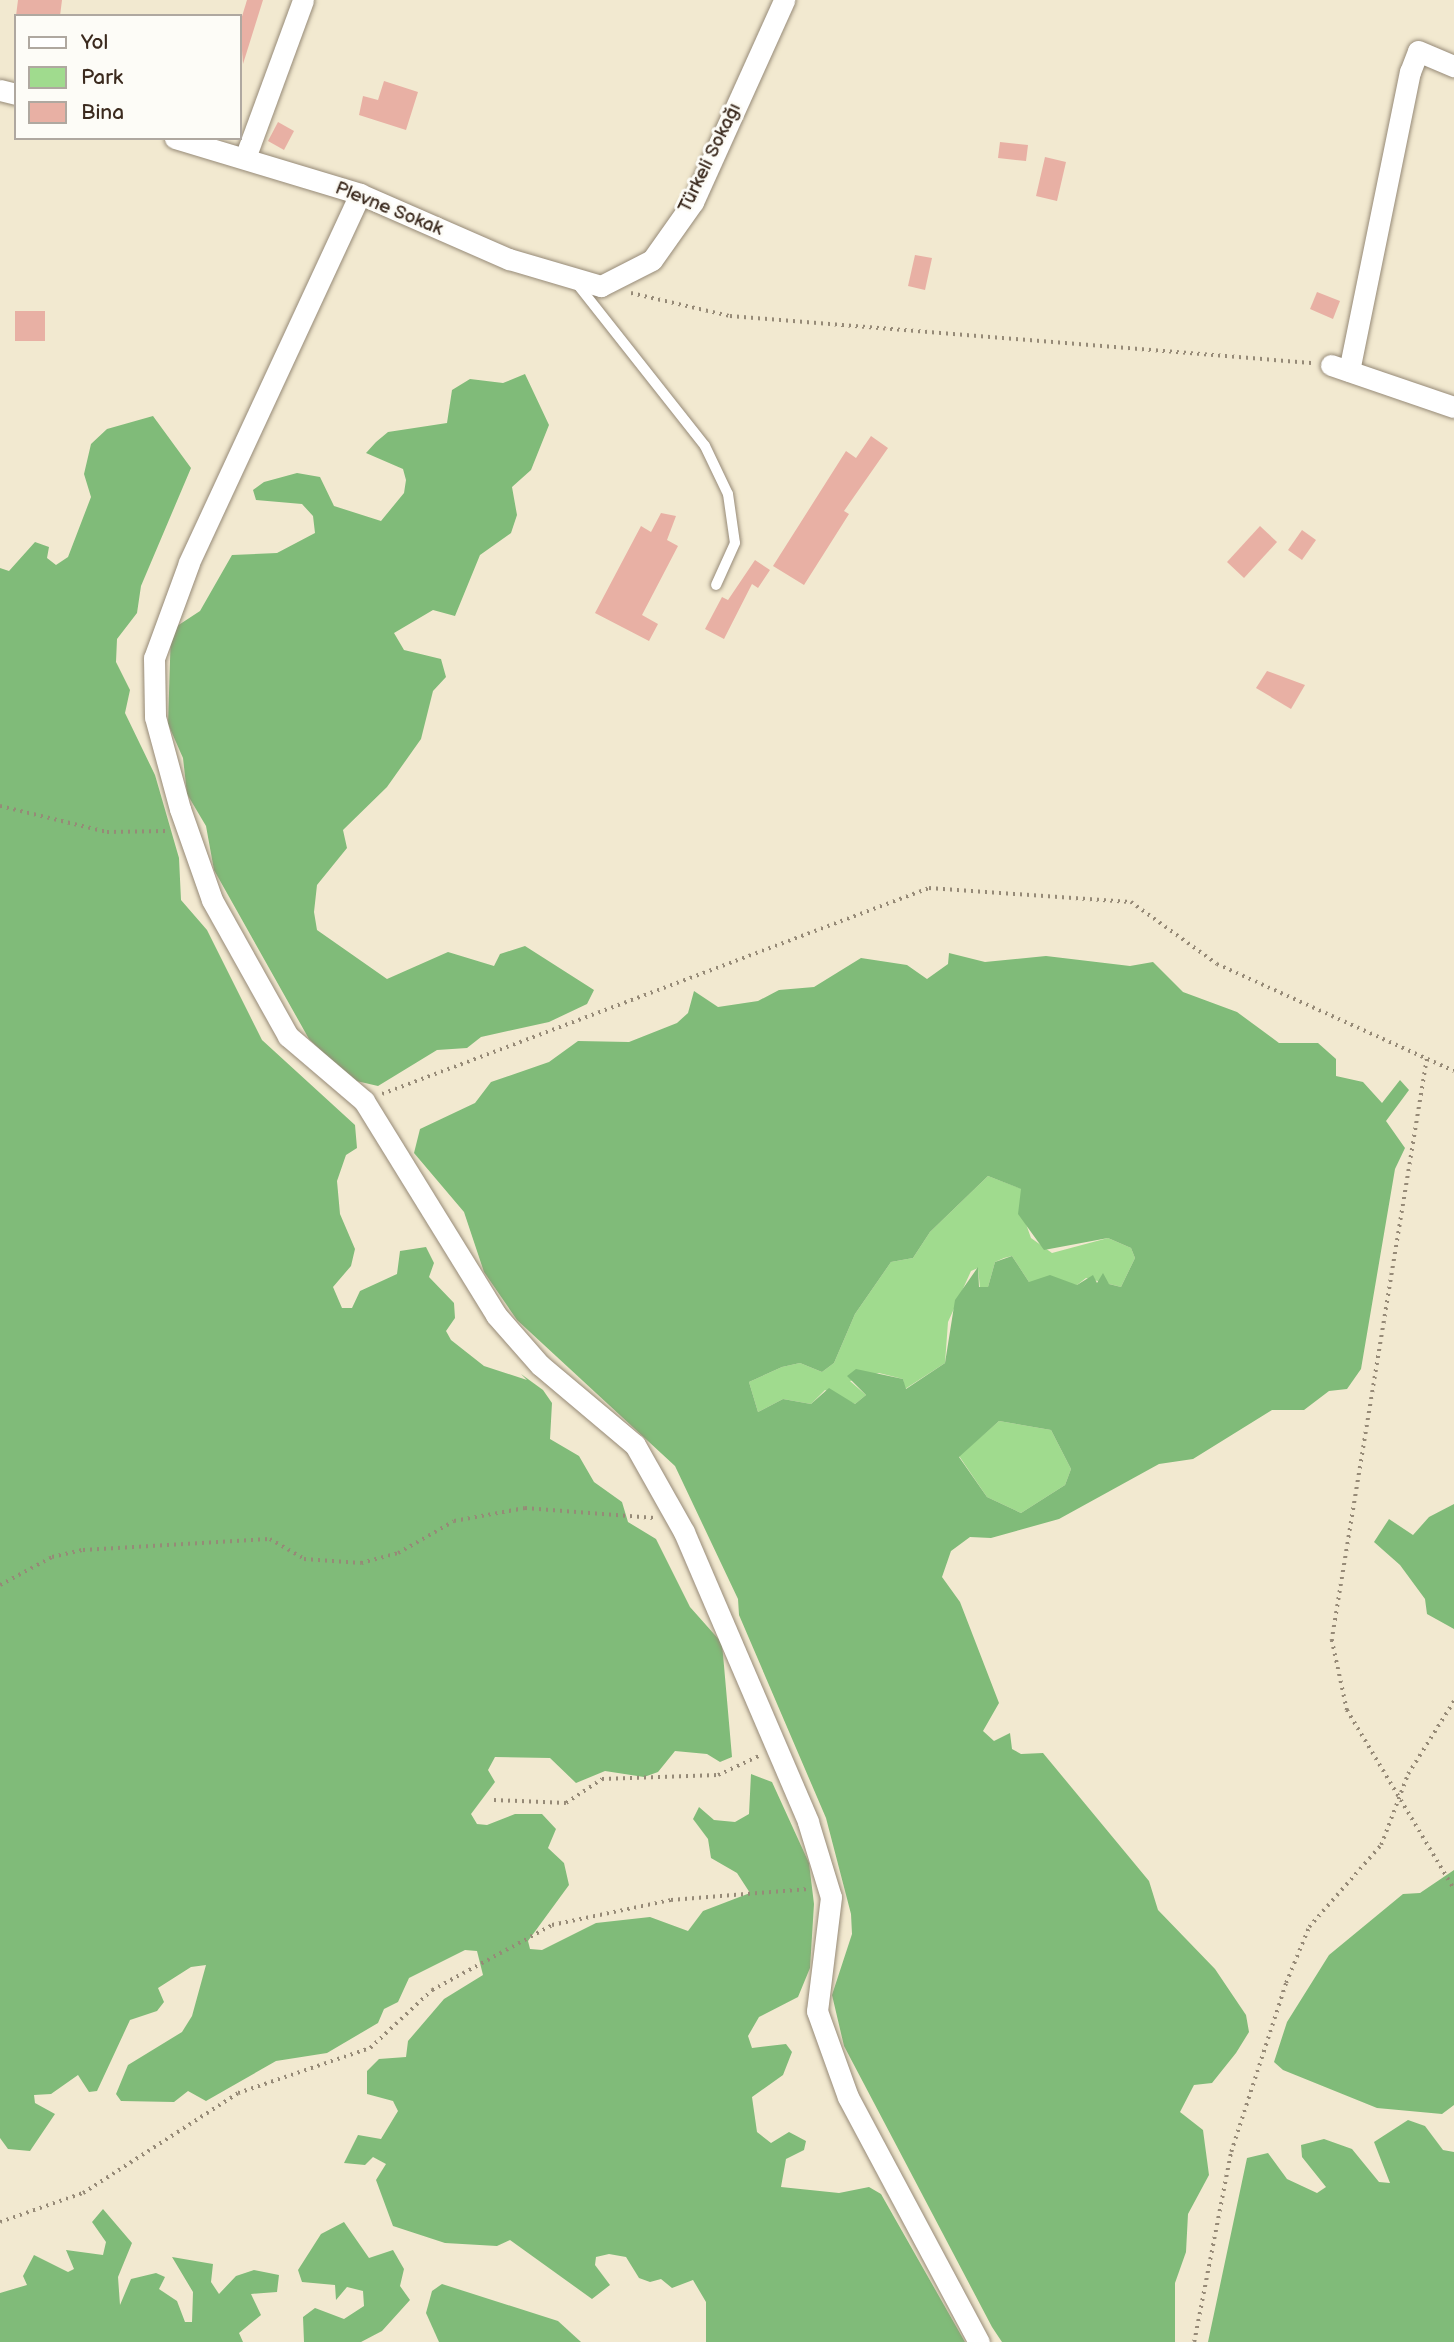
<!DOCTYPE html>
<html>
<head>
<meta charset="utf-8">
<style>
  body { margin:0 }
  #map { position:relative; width:1454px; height:2342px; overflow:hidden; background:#f2e9d0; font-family:"Balsamiq Sans",sans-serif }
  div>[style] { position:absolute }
  .green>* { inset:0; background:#a0db8e }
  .forest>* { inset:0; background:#80bb79 }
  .building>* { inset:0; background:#e8b0a4 }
  .path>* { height:3.5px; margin-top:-1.75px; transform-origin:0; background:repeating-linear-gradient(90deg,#968a77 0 2px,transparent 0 7px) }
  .roads { filter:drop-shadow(0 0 2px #968a77) drop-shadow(0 0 2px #968a77) }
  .lane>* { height:10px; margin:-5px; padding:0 5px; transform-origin:5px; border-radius:5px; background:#fff }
  .street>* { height:21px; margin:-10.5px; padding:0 10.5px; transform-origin:10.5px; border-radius:10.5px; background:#fff }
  span { translate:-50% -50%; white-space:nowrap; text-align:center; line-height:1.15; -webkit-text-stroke:6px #fdfcf7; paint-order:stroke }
  .street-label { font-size:19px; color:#3b2a1e }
  .legend { position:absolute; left:14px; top:14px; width:228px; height:126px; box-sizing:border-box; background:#fdfcf7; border:2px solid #afa8a0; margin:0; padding:9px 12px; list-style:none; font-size:21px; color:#3b2a1e }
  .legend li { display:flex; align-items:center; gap:14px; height:35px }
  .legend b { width:35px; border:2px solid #afa8a0 }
</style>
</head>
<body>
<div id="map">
  <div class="green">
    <i style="clip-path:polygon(988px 1176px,1022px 1189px,1020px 1207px,1031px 1238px,1052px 1253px,1108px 1238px,1131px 1248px,1135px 1258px,1121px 1287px,1086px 1278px,1077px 1285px,1029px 1282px,1012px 1256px,1004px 1258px,995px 1262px,988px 1287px,980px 1288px,978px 1268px,971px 1271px,948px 1322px,945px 1363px,905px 1389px,903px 1379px,879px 1373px,850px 1381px,866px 1395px,855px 1404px,825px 1390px,811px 1404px,783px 1399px,758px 1412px,749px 1382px,782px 1367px,800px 1363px,822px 1372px,834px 1363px,855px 1314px,891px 1262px,913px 1258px,930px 1232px)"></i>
    <i style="clip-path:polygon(999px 1421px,1051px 1430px,1071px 1469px,1065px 1485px,1021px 1513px,987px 1497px,959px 1456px)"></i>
  </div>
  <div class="forest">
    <i style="clip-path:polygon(525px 374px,549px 425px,531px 470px,512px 487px,517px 515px,511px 533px,480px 555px,455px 616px,433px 610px,394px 633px,404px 650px,441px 659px,446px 677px,433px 691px,421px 739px,387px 787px,343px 830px,347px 848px,317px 885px,314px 912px,317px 930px,387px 979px,448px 952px,494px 966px,500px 954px,525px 946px,594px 990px,587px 1004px,549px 1022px,481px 1037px,467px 1048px,437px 1050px,378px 1086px,352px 1080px,309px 1039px,214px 870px,206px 826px,187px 794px,183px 758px,168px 724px,171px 630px,200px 611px,232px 555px,277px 553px,315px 533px,313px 516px,302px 504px,256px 500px,253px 490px,264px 482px,297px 473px,320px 477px,334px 506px,381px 521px,404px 493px,406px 480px,403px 469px,366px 453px,376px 442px,388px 432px,447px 423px,452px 390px,470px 379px,503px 383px)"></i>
    <i style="clip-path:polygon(153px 416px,191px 468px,141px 586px,137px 613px,117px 639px,116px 662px,130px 690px,125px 713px,155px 775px,179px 858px,181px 900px,207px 930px,262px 1040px,355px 1125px,357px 1148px,346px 1155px,337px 1181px,340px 1214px,355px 1249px,351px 1266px,333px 1287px,342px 1308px,352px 1308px,360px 1291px,397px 1274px,400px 1251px,426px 1247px,434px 1263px,429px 1277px,454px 1303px,455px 1318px,446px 1331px,451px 1340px,484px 1366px,527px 1380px,521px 1374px,543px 1390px,552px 1403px,550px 1439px,579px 1456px,594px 1482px,622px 1502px,628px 1522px,656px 1539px,690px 1607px,722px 1643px,732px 1757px,720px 1762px,707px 1754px,675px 1751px,658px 1772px,644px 1777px,605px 1771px,576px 1783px,550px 1758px,495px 1757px,488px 1770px,495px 1782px,471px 1814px,477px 1824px,487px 1825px,515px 1814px,542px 1814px,556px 1829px,548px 1848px,564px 1863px,569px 1885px,528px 1941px,530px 1949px,542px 1950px,596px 1923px,650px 1917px,688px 1931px,703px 1911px,750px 1893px,737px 1873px,711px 1858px,708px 1839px,693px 1819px,699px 1807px,714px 1820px,735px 1822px,749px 1814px,751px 1774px,772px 1782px,809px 1863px,814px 1904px,810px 1968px,798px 1997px,759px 2017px,748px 2036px,752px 2048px,786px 2044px,792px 2052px,783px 2075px,752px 2097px,757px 2132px,771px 2143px,789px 2132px,806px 2141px,804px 2150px,786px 2159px,781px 2187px,839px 2193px,869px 2187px,881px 2194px,965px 2342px,706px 2342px,706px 2302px,693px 2280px,672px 2288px,661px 2279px,650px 2282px,639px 2278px,626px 2257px,609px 2254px,596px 2257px,595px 2265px,610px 2285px,592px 2299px,510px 2240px,497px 2246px,445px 2243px,393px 2226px,376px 2180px,386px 2164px,373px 2157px,365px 2165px,344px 2163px,358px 2135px,381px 2139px,398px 2111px,393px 2101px,367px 2094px,367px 2071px,379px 2059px,406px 2057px,408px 2041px,444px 1999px,483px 1975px,477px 1951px,465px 1950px,409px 1978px,398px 2002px,384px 2009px,378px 2023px,327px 2053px,276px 2061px,206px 2101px,188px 2091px,174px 2102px,121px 2101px,116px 2094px,128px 2065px,182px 2032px,192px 2016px,206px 1965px,191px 1967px,158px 1988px,164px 2002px,157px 2011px,130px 2020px,97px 2091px,89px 2092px,78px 2075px,51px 2094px,34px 2095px,35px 2103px,55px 2114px,30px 2151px,8px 2149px,0 2138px,0 568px,9px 571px,35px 542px,49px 547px,47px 558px,56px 565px,68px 557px,91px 497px,84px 474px,91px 444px,107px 429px)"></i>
    <i style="clip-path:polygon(evenodd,949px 953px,985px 962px,1046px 956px,1130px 966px,1153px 962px,1183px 992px,1237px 1012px,1279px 1043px,1318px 1043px,1336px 1059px,1336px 1076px,1363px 1082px,1382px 1103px,1400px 1080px,1409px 1090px,1386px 1121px,1405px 1148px,1395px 1169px,1361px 1369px,1347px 1389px,1329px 1391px,1304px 1410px,1272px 1410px,1193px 1459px,1159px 1464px,1059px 1519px,991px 1538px,970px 1537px,951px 1551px,942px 1577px,960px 1602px,999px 1703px,983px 1731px,994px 1741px,1010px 1733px,1012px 1749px,1021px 1754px,1043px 1753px,1149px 1881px,1158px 1910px,1215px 1969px,1246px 2015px,1249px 2032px,1236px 2053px,1212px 2083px,1194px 2085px,1180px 2112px,1203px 2130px,1209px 2175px,1188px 2214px,1186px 2252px,1175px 2283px,1175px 2342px,1002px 2342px,992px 2327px,844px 2046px,832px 1995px,852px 1934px,851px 1914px,826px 1818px,739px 1615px,738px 1599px,675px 1466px,517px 1320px,484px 1272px,464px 1212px,414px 1153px,420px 1129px,475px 1103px,491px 1082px,549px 1062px,578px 1041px,629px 1042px,677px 1023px,688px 1013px,694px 991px,718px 1007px,758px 1001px,779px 990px,814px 987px,861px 958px,907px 965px,927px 979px,948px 964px,949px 953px,988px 1176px,1021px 1189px,1018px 1214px,1044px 1250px,1108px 1238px,1131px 1248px,1135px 1258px,1121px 1287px,1109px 1284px,1103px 1273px,1097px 1283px,1093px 1275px,1077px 1285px,1050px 1275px,1029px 1282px,1012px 1256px,995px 1262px,988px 1287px,979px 1287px,978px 1267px,955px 1300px,945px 1363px,906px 1389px,903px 1379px,856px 1369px,847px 1376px,866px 1395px,855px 1404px,829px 1388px,811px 1404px,783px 1399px,758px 1412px,749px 1382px,782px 1367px,800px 1363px,822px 1372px,834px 1363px,855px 1314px,891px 1262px,913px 1258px,930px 1232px,988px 1176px,949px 953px,999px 1421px,1051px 1430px,1071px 1469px,1065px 1485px,1021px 1513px,987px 1497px,959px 1457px,999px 1421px)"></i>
    <i style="clip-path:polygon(1454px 1504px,1454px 1629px,1427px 1614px,1425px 1599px,1400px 1565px,1374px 1542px,1389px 1519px,1413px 1535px,1429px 1517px)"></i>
    <i style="clip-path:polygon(1454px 1870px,1454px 2105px,1442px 2114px,1377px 2108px,1283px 2070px,1274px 2062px,1287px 2022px,1329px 1955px,1403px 1894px,1420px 1893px)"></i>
    <i style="clip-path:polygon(1408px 2120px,1425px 2126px,1443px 2150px,1454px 2152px,1454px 2342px,1208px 2342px,1247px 2158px,1268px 2153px,1287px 2179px,1317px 2193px,1326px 2187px,1302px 2157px,1301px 2145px,1324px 2139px,1352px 2149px,1379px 2182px,1390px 2183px,1374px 2142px)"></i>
    <i style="clip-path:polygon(103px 2209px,132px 2243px,118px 2277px,120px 2305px,131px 2279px,156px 2273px,165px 2277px,159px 2289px,177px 2301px,185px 2322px,192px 2322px,193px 2292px,172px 2257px,213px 2264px,211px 2282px,219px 2294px,236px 2276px,254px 2270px,279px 2275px,277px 2292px,251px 2294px,261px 2315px,239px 2333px,243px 2342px,0 2342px,0 2293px,27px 2285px,23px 2276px,34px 2255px,68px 2272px,74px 2269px,66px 2250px,103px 2255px,106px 2242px,92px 2222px)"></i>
    <i style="clip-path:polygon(344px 2222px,369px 2258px,393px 2250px,404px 2269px,400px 2286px,410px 2300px,382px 2331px,361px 2342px,304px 2342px,303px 2317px,315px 2308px,344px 2319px,364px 2306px,363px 2291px,347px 2287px,336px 2300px,335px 2285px,302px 2282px,298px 2270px,321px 2234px)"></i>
    <i style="clip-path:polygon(442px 2284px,558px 2321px,581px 2342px,439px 2342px,426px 2313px,432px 2291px)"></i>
  </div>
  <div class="building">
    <i style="clip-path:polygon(18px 0,62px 0,60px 16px,16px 16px)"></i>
    <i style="clip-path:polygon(247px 0,263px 0,243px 64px,240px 23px)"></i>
    <i style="clip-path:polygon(384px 81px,418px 92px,406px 130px,359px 115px,363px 96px,378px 100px)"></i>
    <i style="clip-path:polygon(278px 122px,294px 131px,284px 150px,268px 141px)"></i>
    <i style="clip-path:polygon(1000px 142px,1028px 145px,1026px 161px,998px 158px)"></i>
    <i style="clip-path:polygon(1045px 157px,1066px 162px,1057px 201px,1036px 196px)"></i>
    <i style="clip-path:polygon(915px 255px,932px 258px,925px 290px,908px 286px)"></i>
    <i style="clip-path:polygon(1317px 292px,1340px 301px,1333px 319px,1310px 309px)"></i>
    <i style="clip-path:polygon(15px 311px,45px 311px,45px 341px,15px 341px)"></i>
    <i style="clip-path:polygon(871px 436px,888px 448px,844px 511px,849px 514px,804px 585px,773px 566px,846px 451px,856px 458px)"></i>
    <i style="clip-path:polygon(661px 513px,676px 516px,667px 540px,678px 546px,642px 615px,658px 624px,649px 641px,595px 613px,641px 526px,651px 532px)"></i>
    <i style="clip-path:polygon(1260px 526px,1277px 542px,1244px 578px,1227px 562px)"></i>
    <i style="clip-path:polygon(1302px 530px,1316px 540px,1302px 560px,1288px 550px)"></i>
    <i style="clip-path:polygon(755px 560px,770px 570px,758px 588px,752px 584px,724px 639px,705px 629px,722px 597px,728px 600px)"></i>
    <i style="clip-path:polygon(1267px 671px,1305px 685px,1291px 709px,1256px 688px)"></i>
  </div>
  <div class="path">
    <i style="left:631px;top:293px;width:102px;rotate:13.1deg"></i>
    <i style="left:730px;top:316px;width:583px;rotate:4.62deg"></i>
    <i style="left:0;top:806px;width:110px;rotate:13.7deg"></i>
    <i style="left:107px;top:832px;width:61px;rotate:-0.9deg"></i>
    <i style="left:1427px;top:1059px;width:589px;rotate:99.29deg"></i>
    <i style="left:1332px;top:1640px;width:72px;rotate:77.9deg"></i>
    <i style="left:1347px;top:1710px;width:209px;rotate:59.1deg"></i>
    <i style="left:382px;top:1094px;width:585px;rotate:-20.64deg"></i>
    <i style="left:929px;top:888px;width:202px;rotate:4deg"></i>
    <i style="left:1131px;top:902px;width:106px;rotate:35.8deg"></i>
    <i style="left:1217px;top:964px;width:260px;rotate:24.3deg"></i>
    <i style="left:0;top:1585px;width:59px;rotate:-28.3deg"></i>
    <i style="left:52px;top:1557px;width:32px;rotate:-13deg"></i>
    <i style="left:83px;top:1550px;width:187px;rotate:-3.4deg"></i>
    <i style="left:270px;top:1539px;width:39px;rotate:30deg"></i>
    <i style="left:304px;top:1559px;width:57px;rotate:4deg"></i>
    <i style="left:361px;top:1563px;width:38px;rotate:-15deg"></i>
    <i style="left:398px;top:1553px;width:64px;rotate:-29.7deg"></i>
    <i style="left:454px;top:1521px;width:72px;rotate:-10.4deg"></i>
    <i style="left:525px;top:1508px;width:130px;rotate:4.4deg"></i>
    <i style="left:494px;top:1800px;width:72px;rotate:2.4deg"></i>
    <i style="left:566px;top:1803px;width:43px;rotate:-33.7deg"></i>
    <i style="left:602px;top:1779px;width:116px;rotate:-2deg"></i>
    <i style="left:718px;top:1775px;width:45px;rotate:-24.9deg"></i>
    <i style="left:0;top:2222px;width:88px;rotate:-19.3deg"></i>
    <i style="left:83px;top:2193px;width:184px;rotate:-32.8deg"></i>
    <i style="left:238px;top:2093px;width:139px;rotate:-18.8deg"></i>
    <i style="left:370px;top:2048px;width:85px;rotate:-43.1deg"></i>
    <i style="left:432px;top:1990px;width:136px;rotate:-28.4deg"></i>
    <i style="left:552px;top:1925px;width:122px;rotate:-11.9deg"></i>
    <i style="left:671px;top:1900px;width:138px;rotate:-4.6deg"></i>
    <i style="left:1194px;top:2342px;width:194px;rotate:-79deg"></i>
    <i style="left:1231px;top:2152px;width:178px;rotate:-72deg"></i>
    <i style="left:1286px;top:1983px;width:61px;rotate:-67.7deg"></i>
    <i style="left:1309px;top:1927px;width:109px;rotate:-48.7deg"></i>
    <i style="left:1381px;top:1845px;width:76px;rotate:-69.2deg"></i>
    <i style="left:1408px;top:1774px;width:86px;rotate:-57.8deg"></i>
  </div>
  <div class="roads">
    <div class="lane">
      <i style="left:574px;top:280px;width:211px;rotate:51.7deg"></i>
      <i style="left:705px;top:446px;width:53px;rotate:64.4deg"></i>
      <i style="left:728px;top:494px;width:49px;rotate:81.9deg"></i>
      <i style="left:735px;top:543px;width:46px;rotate:114.3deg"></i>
    </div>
    <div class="street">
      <i style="left:0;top:90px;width:16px;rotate:14deg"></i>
      <i style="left:175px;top:138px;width:193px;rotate:16.8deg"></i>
      <i style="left:360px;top:194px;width:163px;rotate:23.6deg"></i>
      <i style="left:509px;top:259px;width:96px;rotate:16.4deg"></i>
      <i style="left:601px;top:286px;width:57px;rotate:-27deg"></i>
      <i style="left:652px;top:260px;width:71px;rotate:-54.7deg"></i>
      <i style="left:693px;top:202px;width:222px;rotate:-65.7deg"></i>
      <i style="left:245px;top:158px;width:168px;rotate:-69.8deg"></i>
      <i style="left:360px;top:194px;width:407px;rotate:114.9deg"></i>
      <i style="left:189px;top:563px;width:101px;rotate:110.2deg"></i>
      <i style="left:154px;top:658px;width:59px;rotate:89deg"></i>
      <i style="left:155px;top:717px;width:95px;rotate:74.8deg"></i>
      <i style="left:180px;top:809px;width:96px;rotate:70.6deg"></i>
      <i style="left:212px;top:900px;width:156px;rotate:60.8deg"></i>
      <i style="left:288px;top:1036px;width:100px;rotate:40.5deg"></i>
      <i style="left:364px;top:1101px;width:251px;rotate:58.3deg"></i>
      <i style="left:496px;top:1315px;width:67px;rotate:48.7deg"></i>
      <i style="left:540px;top:1365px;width:124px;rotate:40.1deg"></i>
      <i style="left:635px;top:1445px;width:100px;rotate:60.6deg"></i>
      <i style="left:684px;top:1532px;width:315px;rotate:66.8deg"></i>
      <i style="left:808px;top:1822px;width:78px;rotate:73deg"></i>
      <i style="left:831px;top:1897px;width:115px;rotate:97deg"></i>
      <i style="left:817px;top:2011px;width:91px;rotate:70.2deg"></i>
      <i style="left:848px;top:2097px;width:278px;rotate:61.9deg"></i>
      <i style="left:1331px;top:365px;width:130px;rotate:18.9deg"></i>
      <i style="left:1349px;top:371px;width:305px;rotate:-78.5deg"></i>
      <i style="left:1410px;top:72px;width:22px;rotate:-69deg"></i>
      <i style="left:1418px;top:51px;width:39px;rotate:23deg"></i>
    </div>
  </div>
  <div class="street-label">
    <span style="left:710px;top:158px;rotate:-64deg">Türkeli Sokağı</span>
    <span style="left:389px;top:209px;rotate:22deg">Plevne Sokak</span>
  </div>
  <ul class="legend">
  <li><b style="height:9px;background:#fff"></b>Yol</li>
  <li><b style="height:19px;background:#a0db8e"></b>Park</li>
  <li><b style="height:19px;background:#e8b0a4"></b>Bina</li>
  </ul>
</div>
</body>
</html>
